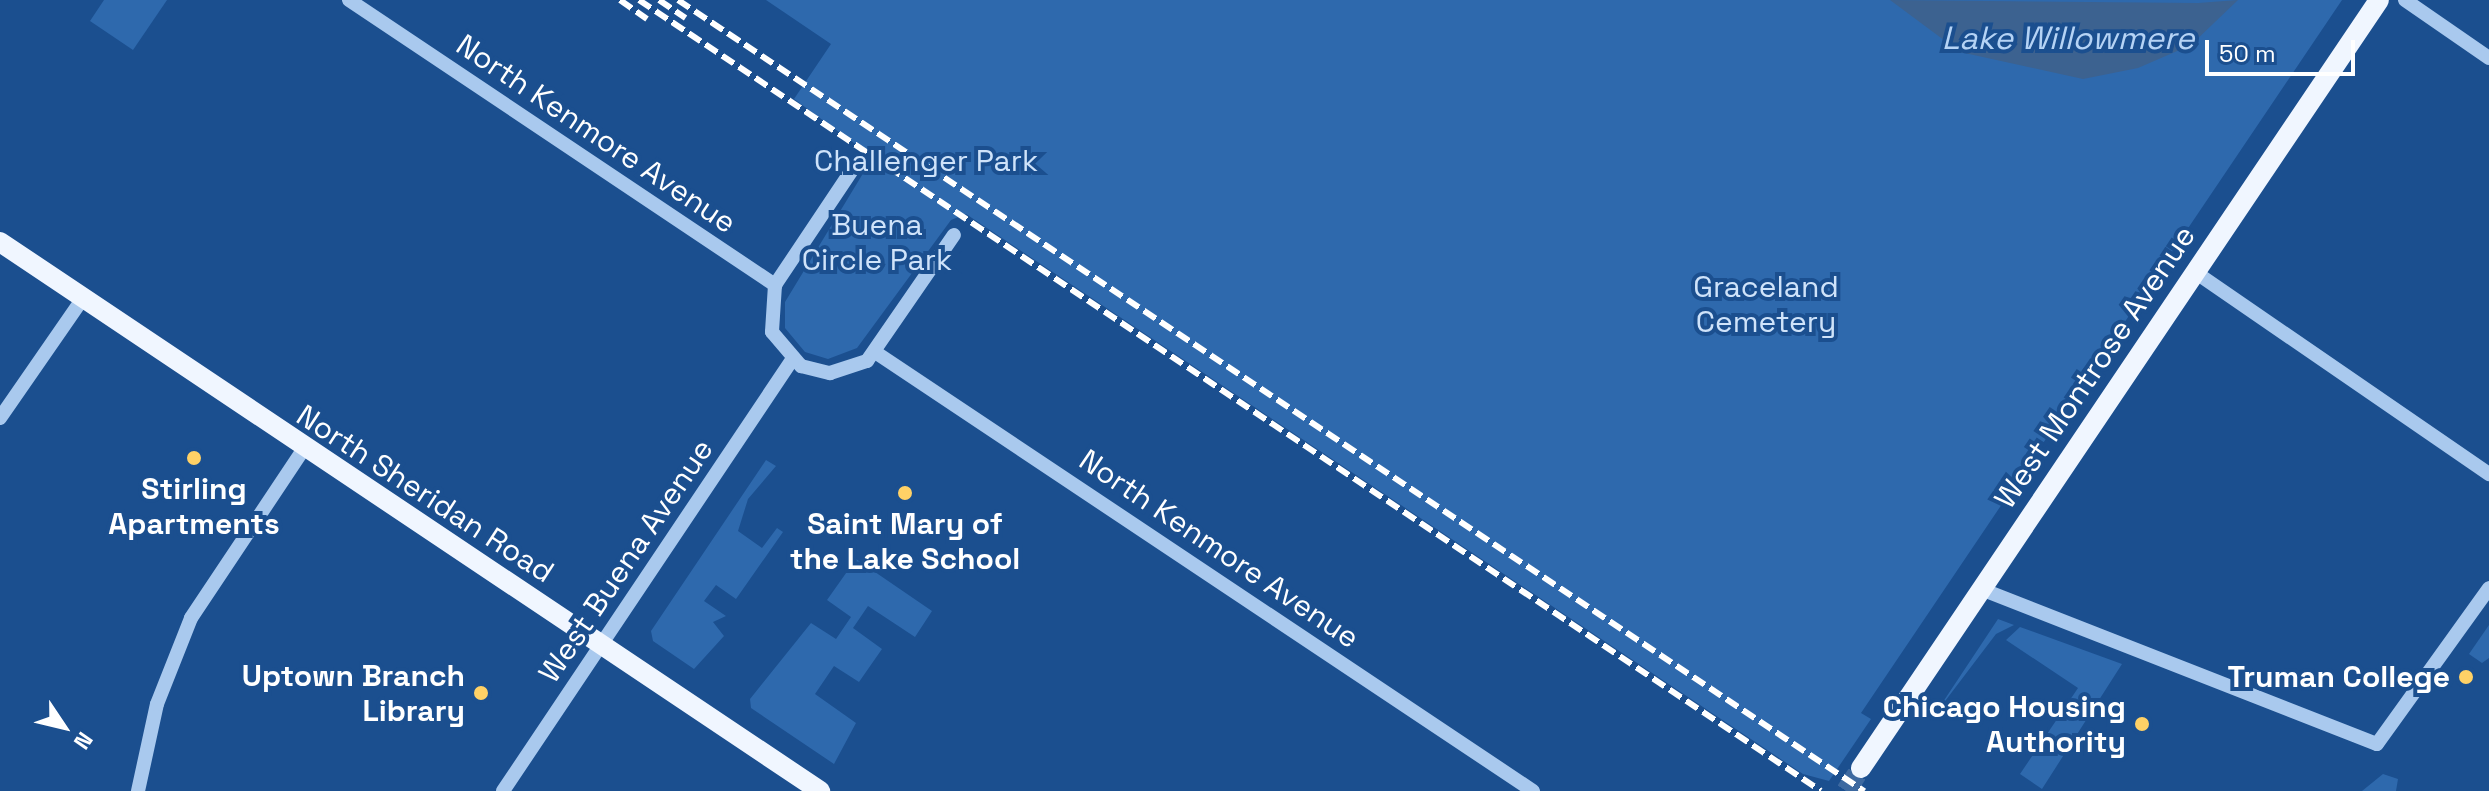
<!DOCTYPE html>
<html>
<head>
<meta charset="utf-8">
<style>
  body { margin:0 }
  #map { position:relative; width:2489px; height:791px; overflow:hidden; background:#1b4f8f; font-family:"Space Grotesk",sans-serif }
  div>[style] { position:absolute }
  .green>* { inset:0; background:#2e69ad }
  .water>* { inset:0; background:#3c6290 }
  .major-tunnel>* { height:20px; margin-top:-10px; transform-origin:0; background:repeating-linear-gradient(90deg,#3d69a0 0 20px,transparent 0 30px) }
  .minor>* { height:14px; margin:-7px; padding:0 7px; transform-origin:7px; border-radius:7px; background:#a9c9ee }
  .major>* { height:20px; margin:-10px; padding:0 10px; transform-origin:10px; border-radius:10px; background:#f0f6ff }
  .rail>* { height:6px; margin-top:-3px; transform-origin:0; background:repeating-linear-gradient(90deg,#fff 0 14px,transparent 0 20px) }
  .dots>* { width:22px; height:22px; translate:-50% -50%; box-sizing:border-box; border:4px solid #1b4f8f; border-radius:50% }
  span { translate:-50% -50%; white-space:nowrap; text-align:center; line-height:1.15; -webkit-text-stroke:8px #1b4f8f; paint-order:stroke }
  .street-label { font-size:30px; color:#fff }
  .park-label { font-size:30px; color:#cfe3fa }
  .poi-label { font-size:30px; color:#fff; font-weight:700 }
  .right { translate:-100% -50%; text-align:right }
  .water-label { font-size:32px; color:#b5d3f5; font-style:italic }
  .north { position:absolute; left:24px; top:687px; width:80px; height:80px; -webkit-text-stroke:6px #1b4f8f; paint-order:stroke; rotate:125deg; font-size:22px; font-weight:700; line-height:32px; text-align:center; color:#fff }
  .north::after { content:''; display:block; margin:auto; width:28px; height:36px; background:#fff; clip-path:polygon(50% 0,100% 100%,50% 72%,0 100%) }
  .scale { position:absolute; left:2205px; top:40px; width:150px; height:36px; box-sizing:border-box; border:4px solid #fff; border-top:0; padding-left:10px; font-size:24px; line-height:28px; white-space:nowrap; color:#fff; -webkit-text-stroke:6px #1b4f8f; paint-order:stroke }
</style>
</head>
<body>
<div id="map">
  <div class="green">
    <i style="clip-path:polygon(104px 0,167px 0,133px 50px,90px 21px)"></i>
    <i style="clip-path:polygon(766px 0,2342px 0,1861px 713px,1871px 719px,1829px 781px,1803px 774px,966px 214px,951px 220px,857px 348px,828px 359px,805px 352px,785px 328px,785px 302px,873px 157px,794px 99px,831px 44px)"></i>
    <i style="clip-path:polygon(766px 460px,776px 466px,748px 499px,738px 531px,762px 548px,777px 528px,783px 532px,736px 599px,716px 585px,704px 601px,726px 616px,713px 622px,724px 636px,694px 669px,653px 641px,651px 631px)"></i>
    <i style="clip-path:polygon(856px 559px,932px 611px,915px 637px,868px 606px,853px 628px,882px 649px,859px 682px,834px 666px,815px 694px,856px 723px,834px 764px,751px 708px,750px 699px,811px 623px,836px 639px,851px 617px,827px 600px)"></i>
    <i style="clip-path:polygon(1998px 619px,2014px 625px,1996px 634px,1933px 717px)"></i>
    <i style="clip-path:polygon(2489px 625px,2489px 658px,2482px 663px,2469px 654px)"></i>
    <i style="clip-path:polygon(2020px 627px,2122px 664px,2042px 789px,2020px 774px,2078px 688px,2006px 640px)"></i>
    <i style="clip-path:polygon(2383px 774px,2398px 779px,2396px 791px,2362px 791px)"></i>
  </div>
  <div class="water">
    <i style="clip-path:polygon(1890px 0,2198px 3px,2238px 0,2191px 45px,2138px 68px,2083px 79px,1960px 52px)"></i>
  </div>
  <div class="major-tunnel">
    <i style="left:1846px;top:791px;width:27px;rotate:-57deg"></i>
  </div>
  <div class="minor">
    <i style="left:349px;top:0;width:513px;rotate:33.78deg"></i>
    <i style="left:2405px;top:0;width:102px;rotate:34.6deg"></i>
    <i style="left:852px;top:170px;width:138px;rotate:123.8deg"></i>
    <i style="left:775px;top:285px;width:47px;rotate:93.7deg"></i>
    <i style="left:772px;top:332px;width:45px;rotate:49.5deg"></i>
    <i style="left:801px;top:366px;width:30px;rotate:14deg"></i>
    <i style="left:830px;top:373px;width:39px;rotate:-18deg"></i>
    <i style="left:867px;top:361px;width:153px;rotate:-55.4deg"></i>
    <i style="left:2195px;top:272px;width:357px;rotate:34.5deg"></i>
    <i style="left:875px;top:352px;width:791px;rotate:33.71deg"></i>
    <i style="left:0;top:418px;width:146px;rotate:-55.3deg"></i>
    <i style="left:1981px;top:589px;width:425px;rotate:21.4deg"></i>
    <i style="left:2377px;top:744px;width:192px;rotate:-54.3deg"></i>
    <i style="left:138px;top:791px;width:89px;rotate:-77.7deg"></i>
    <i style="left:157px;top:704px;width:92px;rotate:-68.4deg"></i>
    <i style="left:191px;top:618px;width:202px;rotate:-56.3deg"></i>
    <i style="left:503px;top:791px;width:519px;rotate:-56.16deg"></i>
  </div>
  <div class="major">
    <i style="left:0;top:242px;width:987px;rotate:33.8deg"></i>
    <i style="left:1861px;top:768px;width:926px;rotate:-56deg"></i>
  </div>
  <div class="rail">
    <i style="left:620px;top:0;width:33px;rotate:35deg"></i>
    <i style="left:639px;top:0;width:1422px;rotate:33.79deg"></i>
    <i style="left:659px;top:0;width:32px;rotate:34deg"></i>
    <i style="left:678px;top:0;width:1426px;rotate:33.7deg"></i>
  </div>
  <div class="dots">
    <i style="left:194px;top:458px;background:#ffd166"></i>
    <i style="left:905px;top:493px;background:#ffd166"></i>
    <i style="left:2466px;top:677px;background:#ffd166"></i>
    <i style="left:481px;top:693px;background:#ffd166"></i>
    <i style="left:2142px;top:724px;background:#ffd166"></i>
  </div>
  <div class="street-label">
    <span style="left:596px;top:134px;rotate:34deg">North Kenmore Avenue</span>
    <span style="left:2095px;top:367px;rotate:-56deg">West Montrose Avenue</span>
    <span style="left:425px;top:494px;rotate:33deg">North Sheridan Road</span>
    <span style="left:1219px;top:549px;rotate:34deg">North Kenmore Avenue</span>
    <span style="left:626px;top:561px;rotate:-56deg">West Buena Avenue</span>
  </div>
  <div class="park-label">
    <span style="left:926px;top:161px">Challenger Park</span>
    <span style="left:877px;top:242px">Buena<br>Circle Park</span>
    <span style="left:1766px;top:304px">Graceland<br>Cemetery</span>
  </div>
  <div class="poi-label">
    <span style="left:194px;top:506px">Stirling<br>Apartments</span>
    <span style="left:905px;top:541px">Saint Mary of<br>the Lake School</span>
    <span class="right" style="left:465px;top:693px">Uptown Branch<br>Library</span>
    <span class="right" style="left:2450px;top:677px">Truman College</span>
    <span class="right" style="left:2126px;top:724px">Chicago Housing<br>Authority</span>
  </div>
  <div class="water-label">
    <span style="left:2068px;top:38px">Lake Willowmere</span>
  </div>
  <div class="north">N</div>
  <div class="scale">50 m</div>
</div>
</body>
</html>
